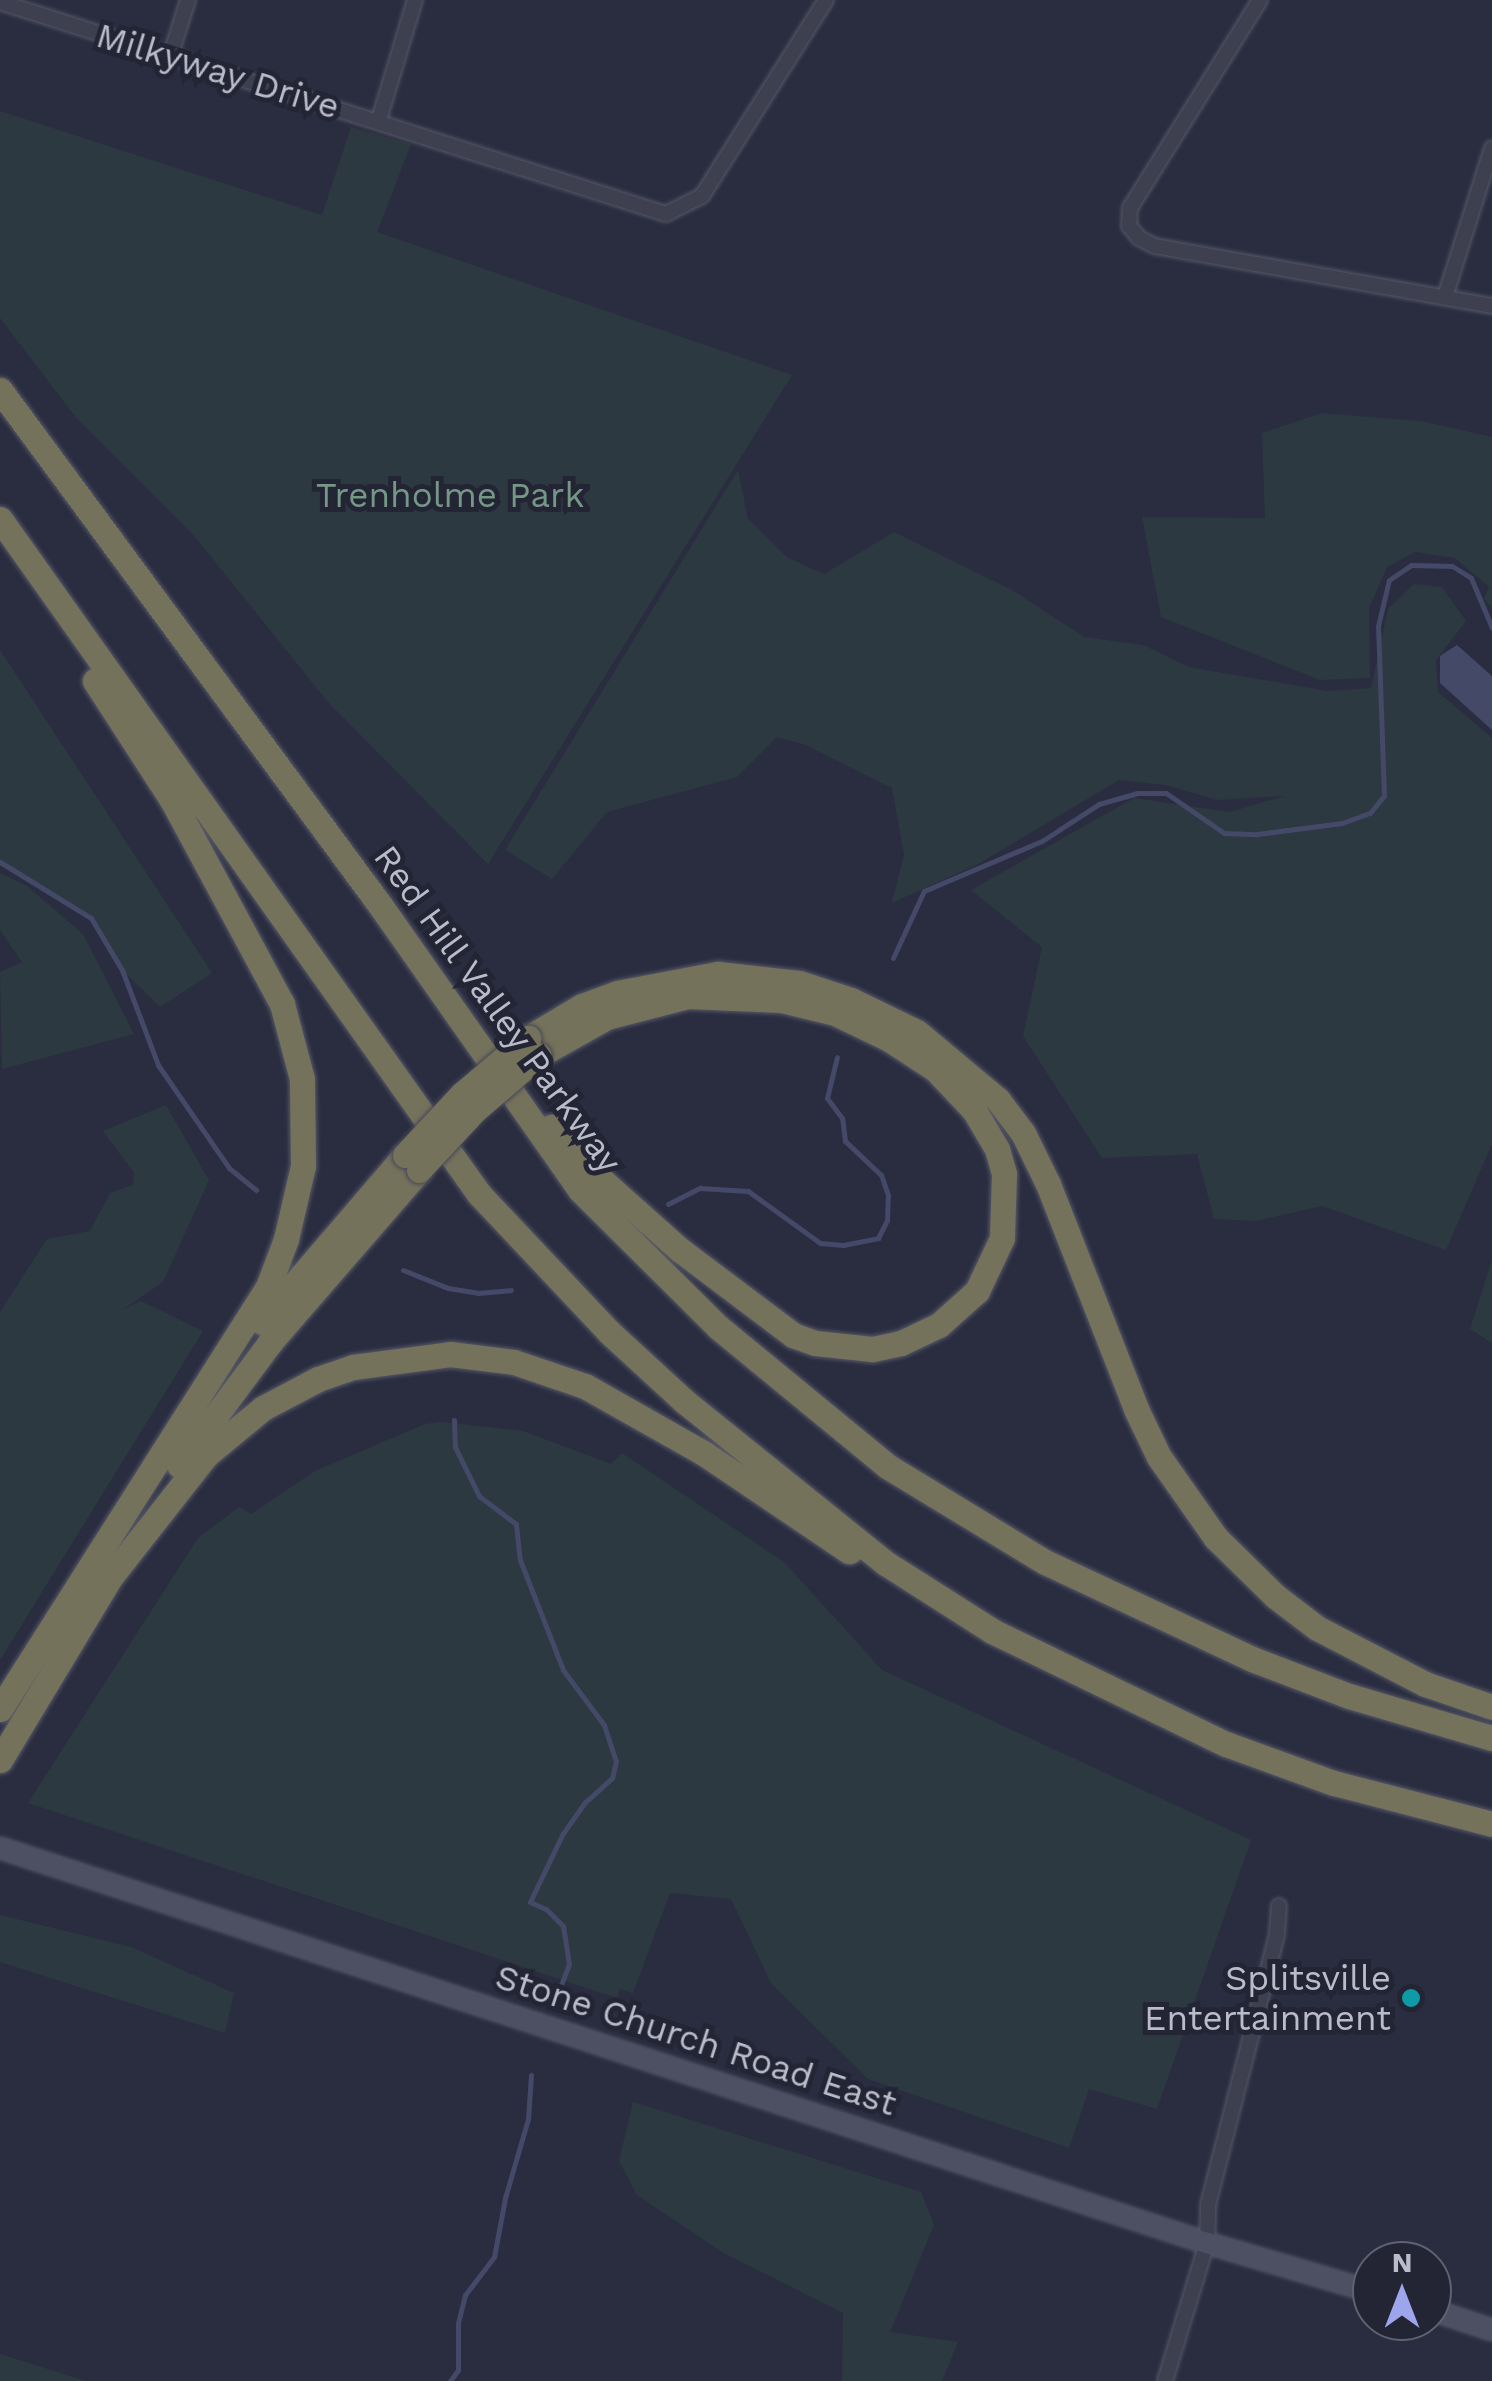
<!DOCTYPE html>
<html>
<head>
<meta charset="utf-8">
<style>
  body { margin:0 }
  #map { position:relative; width:1492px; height:2381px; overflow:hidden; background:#2a2d40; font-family:"Work Sans",sans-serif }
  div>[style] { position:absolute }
  .green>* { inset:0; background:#2c3941 }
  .water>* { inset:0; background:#444968 }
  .stream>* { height:5px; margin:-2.5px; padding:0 2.5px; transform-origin:2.5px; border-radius:2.5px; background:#444968 }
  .roads { filter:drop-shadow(0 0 2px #565867) drop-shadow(0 0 2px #565867) }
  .minor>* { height:14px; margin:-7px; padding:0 7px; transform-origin:7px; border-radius:7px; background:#3e4050 }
  .secondary>* { height:20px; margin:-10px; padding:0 10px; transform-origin:10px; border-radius:10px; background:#4d4f62 }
  .motorway>* { height:25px; margin:-12.5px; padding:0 12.5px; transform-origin:12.5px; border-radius:12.5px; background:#75725c }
  .bridges { filter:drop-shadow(0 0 2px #464857) drop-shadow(0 0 2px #464857) }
  .motorway-bridge>* { height:25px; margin:-12.5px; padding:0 12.5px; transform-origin:12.5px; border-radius:12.5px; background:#75725c }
  .dots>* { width:28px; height:28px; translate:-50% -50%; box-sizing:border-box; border:5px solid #232535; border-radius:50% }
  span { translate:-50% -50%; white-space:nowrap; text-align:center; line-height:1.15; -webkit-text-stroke:10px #232535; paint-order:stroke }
  .street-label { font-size:35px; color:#bbbcca }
  .park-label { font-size:35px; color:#759886 }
  .poi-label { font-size:35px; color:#bbbcca }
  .right { translate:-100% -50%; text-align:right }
  .north { position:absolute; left:1352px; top:2241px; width:100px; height:100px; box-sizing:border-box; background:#232535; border:2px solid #606171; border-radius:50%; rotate:0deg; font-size:28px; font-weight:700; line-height:40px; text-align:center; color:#bbbcca }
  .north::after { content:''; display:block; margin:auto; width:35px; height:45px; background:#9da6ec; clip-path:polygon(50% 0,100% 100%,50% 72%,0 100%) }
</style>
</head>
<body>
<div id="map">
  <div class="green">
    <i style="clip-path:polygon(0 111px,322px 215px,351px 127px,411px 144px,377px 232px,792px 375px,488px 864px,327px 701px,192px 533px,75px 416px,0 318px)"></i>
    <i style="clip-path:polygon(1322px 413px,1421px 421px,1492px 437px,1492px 608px,1484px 598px,1489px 587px,1455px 558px,1415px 552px,1387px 567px,1369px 608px,1370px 678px,1320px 680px,1161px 617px,1142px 517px,1265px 518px,1262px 433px)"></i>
    <i style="clip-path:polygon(738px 470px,748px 519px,788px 558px,824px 574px,894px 532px,1012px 590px,1084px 637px,1143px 645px,1189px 667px,1327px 691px,1371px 688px,1388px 609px,1414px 584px,1442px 587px,1466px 621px,1436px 660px,1438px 692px,1492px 738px,1492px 1144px,1446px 1250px,1322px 1206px,1256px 1221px,1214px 1219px,1197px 1154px,1102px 1158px,1023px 1036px,1042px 947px,971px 890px,1134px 798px,1230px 812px,1285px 796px,1217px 800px,1166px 785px,1119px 780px,978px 864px,892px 903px,904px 855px,892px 788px,806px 745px,777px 737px,737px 777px,607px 812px,552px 879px,505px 850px)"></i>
    <i style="clip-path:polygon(0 650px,212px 973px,160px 1007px,122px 970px,91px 918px,0 862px)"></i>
    <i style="clip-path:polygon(0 873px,27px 886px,83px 934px,134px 1034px,2px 1069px,0 972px,22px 962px,0 930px)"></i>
    <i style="clip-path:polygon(166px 1105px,209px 1180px,163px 1282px,123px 1309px,141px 1301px,203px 1331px,0 1660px,0 1312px,47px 1239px,90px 1231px,110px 1193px,133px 1185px,134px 1173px,103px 1131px)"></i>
    <i style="clip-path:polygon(1492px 1260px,1492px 1343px,1470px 1329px)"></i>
    <i style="clip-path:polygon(443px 1422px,523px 1431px,611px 1464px,622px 1453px,784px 1562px,882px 1670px,1251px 1840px,1157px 2109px,1089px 2089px,1069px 2148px,868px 2079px,771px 1983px,731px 1899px,670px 1893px,633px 1993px,620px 1989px,617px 1998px,28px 1803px,198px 1538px,239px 1507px,251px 1514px,315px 1471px,425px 1424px)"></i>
    <i style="clip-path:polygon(0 1915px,131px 1947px,234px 1993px,225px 2033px,0 1962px)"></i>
    <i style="clip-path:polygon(633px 2102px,921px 2192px,934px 2225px,890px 2332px,958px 2342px,942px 2381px,842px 2381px,843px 2313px,722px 2252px,637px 2195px,619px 2161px)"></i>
    <i style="clip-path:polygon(0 2354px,86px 2381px,0 2381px)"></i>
  </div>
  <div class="water">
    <i style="clip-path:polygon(1457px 645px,1492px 676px,1492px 730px,1440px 683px,1440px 656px)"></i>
  </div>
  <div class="stream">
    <i style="left:0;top:862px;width:107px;rotate:31.6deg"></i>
    <i style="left:91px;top:918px;width:61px;rotate:59.2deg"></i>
    <i style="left:122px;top:970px;width:102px;rotate:69.2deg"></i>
    <i style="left:158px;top:1065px;width:125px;rotate:55.4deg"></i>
    <i style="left:229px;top:1168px;width:35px;rotate:39deg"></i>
    <i style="left:893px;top:958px;width:74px;rotate:-65.2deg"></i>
    <i style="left:924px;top:891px;width:128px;rotate:-23deg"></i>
    <i style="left:1042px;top:841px;width:68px;rotate:-33deg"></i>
    <i style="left:1099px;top:804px;width:40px;rotate:-16deg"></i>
    <i style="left:1137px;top:793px;width:29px"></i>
    <i style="left:1166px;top:793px;width:70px;rotate:34.6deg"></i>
    <i style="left:1224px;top:833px;width:33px;rotate:2deg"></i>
    <i style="left:1257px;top:834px;width:86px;rotate:-7.4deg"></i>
    <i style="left:1342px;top:823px;width:30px;rotate:-20deg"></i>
    <i style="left:1370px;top:813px;width:22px;rotate:-51deg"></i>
    <i style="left:1384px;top:796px;width:170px;rotate:-92deg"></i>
    <i style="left:1378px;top:626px;width:47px;rotate:-76.6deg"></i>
    <i style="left:1389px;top:580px;width:27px;rotate:-34deg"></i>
    <i style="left:1411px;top:565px;width:41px;rotate:1.4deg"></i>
    <i style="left:1452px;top:566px;width:22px;rotate:32deg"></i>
    <i style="left:1471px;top:578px;width:54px;rotate:67.2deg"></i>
    <i style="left:668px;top:1204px;width:36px;rotate:-27deg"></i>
    <i style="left:700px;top:1188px;width:48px;rotate:3.6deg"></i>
    <i style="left:748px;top:1191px;width:89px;rotate:35.8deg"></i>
    <i style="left:820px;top:1243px;width:23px;rotate:5deg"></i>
    <i style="left:843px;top:1245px;width:36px;rotate:-11deg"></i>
    <i style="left:878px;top:1238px;width:20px;rotate:-63deg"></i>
    <i style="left:887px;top:1220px;width:25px;rotate:-88deg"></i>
    <i style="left:888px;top:1195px;width:21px;rotate:-109deg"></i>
    <i style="left:881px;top:1175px;width:50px;rotate:-136.6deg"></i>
    <i style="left:845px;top:1141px;width:23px;rotate:-97deg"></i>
    <i style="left:842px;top:1118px;width:25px;rotate:-127deg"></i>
    <i style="left:827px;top:1098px;width:42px;rotate:-76.3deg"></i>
    <i style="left:403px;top:1270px;width:48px;rotate:21.8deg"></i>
    <i style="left:448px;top:1288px;width:30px;rotate:9deg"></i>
    <i style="left:478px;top:1293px;width:33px;rotate:-5deg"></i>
    <i style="left:454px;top:1420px;width:27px;rotate:88deg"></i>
    <i style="left:455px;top:1447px;width:55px;rotate:63.9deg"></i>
    <i style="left:479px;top:1496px;width:46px;rotate:37.1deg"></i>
    <i style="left:516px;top:1524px;width:36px;rotate:84deg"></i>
    <i style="left:520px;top:1560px;width:118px;rotate:68.6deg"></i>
    <i style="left:563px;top:1670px;width:69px;rotate:53.3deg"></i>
    <i style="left:604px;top:1725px;width:38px;rotate:72deg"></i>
    <i style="left:616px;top:1761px;width:17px;rotate:103deg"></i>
    <i style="left:612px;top:1778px;width:36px;rotate:138deg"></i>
    <i style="left:585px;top:1802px;width:38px;rotate:125deg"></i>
    <i style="left:563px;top:1833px;width:76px;rotate:115.6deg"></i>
    <i style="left:530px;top:1902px;width:17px;rotate:24deg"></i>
    <i style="left:546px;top:1909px;width:24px;rotate:45deg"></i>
    <i style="left:563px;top:1926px;width:38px;rotate:81deg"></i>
    <i style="left:569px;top:1964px;width:22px;rotate:111deg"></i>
    <i style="left:450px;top:2381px;width:14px;rotate:-54deg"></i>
    <i style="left:458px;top:2370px;width:47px;rotate:-90deg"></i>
    <i style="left:458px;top:2323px;width:29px;rotate:-76deg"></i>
    <i style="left:465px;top:2295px;width:48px;rotate:-52.7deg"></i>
    <i style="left:494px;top:2257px;width:60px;rotate:-79.4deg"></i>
    <i style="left:505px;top:2198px;width:82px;rotate:-73.8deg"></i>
    <i style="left:528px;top:2119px;width:44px;rotate:-86.1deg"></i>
  </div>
  <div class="roads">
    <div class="minor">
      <i style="left:1260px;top:0;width:245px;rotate:122deg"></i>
      <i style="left:1130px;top:208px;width:18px;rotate:93deg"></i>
      <i style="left:1129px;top:226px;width:16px;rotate:50deg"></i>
      <i style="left:1139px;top:238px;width:18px;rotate:27deg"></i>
      <i style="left:1155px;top:246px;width:342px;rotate:10.1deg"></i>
      <i style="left:0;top:2px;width:699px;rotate:17.66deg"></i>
      <i style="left:666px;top:214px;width:40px;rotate:-26.6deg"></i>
      <i style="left:702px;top:196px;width:232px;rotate:-57.7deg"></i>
      <i style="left:170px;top:57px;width:60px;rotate:-72.5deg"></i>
      <i style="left:379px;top:120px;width:125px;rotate:-73.3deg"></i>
      <i style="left:1445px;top:297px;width:156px;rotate:-72.5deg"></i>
      <i style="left:1165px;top:2381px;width:144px;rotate:-73.1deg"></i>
      <i style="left:1207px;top:2243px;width:38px;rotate:-88deg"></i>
      <i style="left:1208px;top:2205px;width:280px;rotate:-75.7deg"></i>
      <i style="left:1277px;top:1934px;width:28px;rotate:-86deg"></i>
    </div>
    <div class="secondary">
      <i style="left:0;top:1848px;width:1270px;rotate:18.12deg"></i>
      <i style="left:1207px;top:2243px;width:172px;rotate:16.5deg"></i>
      <i style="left:1432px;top:2310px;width:63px;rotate:18.4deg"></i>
    </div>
    <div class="motorway">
      <i style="left:0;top:390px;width:640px;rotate:53.58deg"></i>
      <i style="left:380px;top:905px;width:348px;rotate:54.9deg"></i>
      <i style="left:580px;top:1190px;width:194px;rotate:44.8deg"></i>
      <i style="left:718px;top:1327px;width:219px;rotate:39.4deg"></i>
      <i style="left:887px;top:1466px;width:185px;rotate:31.3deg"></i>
      <i style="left:1045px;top:1562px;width:229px;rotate:25.1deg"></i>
      <i style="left:1252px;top:1659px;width:104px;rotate:20.9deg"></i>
      <i style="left:1349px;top:1696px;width:149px;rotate:16.4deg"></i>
      <i style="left:0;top:519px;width:828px;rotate:54.64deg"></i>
      <i style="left:479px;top:1194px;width:190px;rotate:46.7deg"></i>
      <i style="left:609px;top:1332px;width:102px;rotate:42.6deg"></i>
      <i style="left:684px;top:1401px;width:260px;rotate:38.8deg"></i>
      <i style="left:887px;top:1564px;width:125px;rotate:32.5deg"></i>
      <i style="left:992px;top:1631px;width:260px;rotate:25.8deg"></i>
      <i style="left:1226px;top:1744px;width:115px;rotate:19.9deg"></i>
      <i style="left:1334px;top:1783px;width:163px;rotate:14.5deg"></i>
      <i style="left:528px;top:1038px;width:63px;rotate:-30.7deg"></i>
      <i style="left:582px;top:1006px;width:37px;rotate:-20deg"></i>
      <i style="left:617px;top:993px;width:103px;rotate:-10.7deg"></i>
      <i style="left:718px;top:974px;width:81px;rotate:6.3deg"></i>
      <i style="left:799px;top:983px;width:55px;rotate:18.1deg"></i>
      <i style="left:851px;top:1000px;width:73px;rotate:25.9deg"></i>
      <i style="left:917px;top:1032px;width:106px;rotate:40deg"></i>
      <i style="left:998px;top:1100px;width:41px;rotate:52.9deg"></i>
      <i style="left:1023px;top:1133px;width:57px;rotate:63.9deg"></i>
      <i style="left:1048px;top:1184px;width:242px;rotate:68.6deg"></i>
      <i style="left:1136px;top:1409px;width:53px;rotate:64.4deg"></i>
      <i style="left:1159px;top:1457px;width:99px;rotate:54.9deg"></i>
      <i style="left:1216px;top:1538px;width:83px;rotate:44.5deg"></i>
      <i style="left:1275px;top:1596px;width:53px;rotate:37.3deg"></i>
      <i style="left:1317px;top:1628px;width:122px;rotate:27.4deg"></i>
      <i style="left:1425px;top:1684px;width:71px;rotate:18.9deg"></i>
      <i style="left:539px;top:1055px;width:78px;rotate:-29.2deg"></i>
      <i style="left:607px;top:1017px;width:84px;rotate:-14.5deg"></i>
      <i style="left:688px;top:996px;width:94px;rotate:2.4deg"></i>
      <i style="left:782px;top:1000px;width:55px;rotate:13.8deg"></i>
      <i style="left:835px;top:1013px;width:60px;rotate:25.7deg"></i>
      <i style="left:889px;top:1039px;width:55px;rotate:33.1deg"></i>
      <i style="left:935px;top:1069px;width:57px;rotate:46.4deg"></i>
      <i style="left:974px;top:1110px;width:45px;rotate:59.5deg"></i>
      <i style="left:997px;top:1149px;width:26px;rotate:74deg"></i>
      <i style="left:1004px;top:1174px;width:64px;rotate:91.8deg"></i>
      <i style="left:1002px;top:1238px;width:59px;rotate:115.3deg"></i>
      <i style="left:977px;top:1291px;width:51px;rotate:138.2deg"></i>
      <i style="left:939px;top:1325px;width:42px;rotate:154.7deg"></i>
      <i style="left:901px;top:1343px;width:30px;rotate:168deg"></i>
      <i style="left:872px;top:1349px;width:57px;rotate:-174deg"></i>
      <i style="left:815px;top:1343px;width:23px;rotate:-160deg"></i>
      <i style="left:793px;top:1335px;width:141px;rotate:-143deg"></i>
      <i style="left:680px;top:1250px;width:111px;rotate:-138.3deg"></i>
      <i style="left:597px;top:1176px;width:67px;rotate:-132.6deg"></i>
      <i style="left:262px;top:1322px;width:220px;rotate:-49.4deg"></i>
      <i style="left:179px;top:1465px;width:154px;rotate:-53.4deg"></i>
      <i style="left:271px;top:1341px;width:226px;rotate:-49.1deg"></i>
      <i style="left:112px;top:1575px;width:152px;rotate:-51.9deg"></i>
      <i style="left:206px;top:1455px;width:74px;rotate:-39.5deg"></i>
      <i style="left:263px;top:1408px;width:62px;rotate:-27.8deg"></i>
      <i style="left:318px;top:1379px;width:37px;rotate:-19deg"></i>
      <i style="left:353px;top:1367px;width:98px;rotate:-7.6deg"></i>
      <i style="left:450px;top:1354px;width:64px;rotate:7.1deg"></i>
      <i style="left:514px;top:1362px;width:75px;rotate:18.7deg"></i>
      <i style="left:585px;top:1386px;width:138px;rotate:29.5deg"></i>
      <i style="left:705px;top:1454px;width:174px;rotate:34deg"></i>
      <i style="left:0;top:1709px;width:500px;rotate:-57.6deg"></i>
      <i style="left:268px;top:1287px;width:51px;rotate:-69.4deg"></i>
      <i style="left:286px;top:1239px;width:75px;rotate:-76.9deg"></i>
      <i style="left:303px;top:1166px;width:87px;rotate:-90.7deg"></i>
      <i style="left:302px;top:1079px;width:78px;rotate:-104.9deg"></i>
      <i style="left:282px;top:1004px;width:232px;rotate:-118.3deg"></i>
      <i style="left:172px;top:800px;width:142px;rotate:-122.9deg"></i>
      <i style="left:0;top:1760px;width:230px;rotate:-58.9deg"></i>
    </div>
  </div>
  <div class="bridges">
    <div class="motorway-bridge">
      <i style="left:405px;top:1155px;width:83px;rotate:-46.9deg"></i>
      <i style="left:462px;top:1094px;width:87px;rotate:-40.3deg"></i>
      <i style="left:419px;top:1170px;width:82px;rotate:-47deg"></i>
      <i style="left:475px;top:1110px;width:84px;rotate:-40.7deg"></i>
    </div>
  </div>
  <div class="dots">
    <i style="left:1411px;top:1998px;background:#0f9aa8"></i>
  </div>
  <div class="street-label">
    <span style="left:218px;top:71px;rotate:17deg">Milkyway Drive</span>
    <span style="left:498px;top:1009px;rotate:54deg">Red Hill Valley Parkway</span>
    <span style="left:696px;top:2040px;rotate:18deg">Stone Church Road East</span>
  </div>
  <div class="park-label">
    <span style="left:450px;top:495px">Trenholme Park</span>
  </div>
  <div class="poi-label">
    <span class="right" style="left:1391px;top:1998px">Splitsville<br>Entertainment</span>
  </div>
  <div class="north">N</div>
</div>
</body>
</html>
